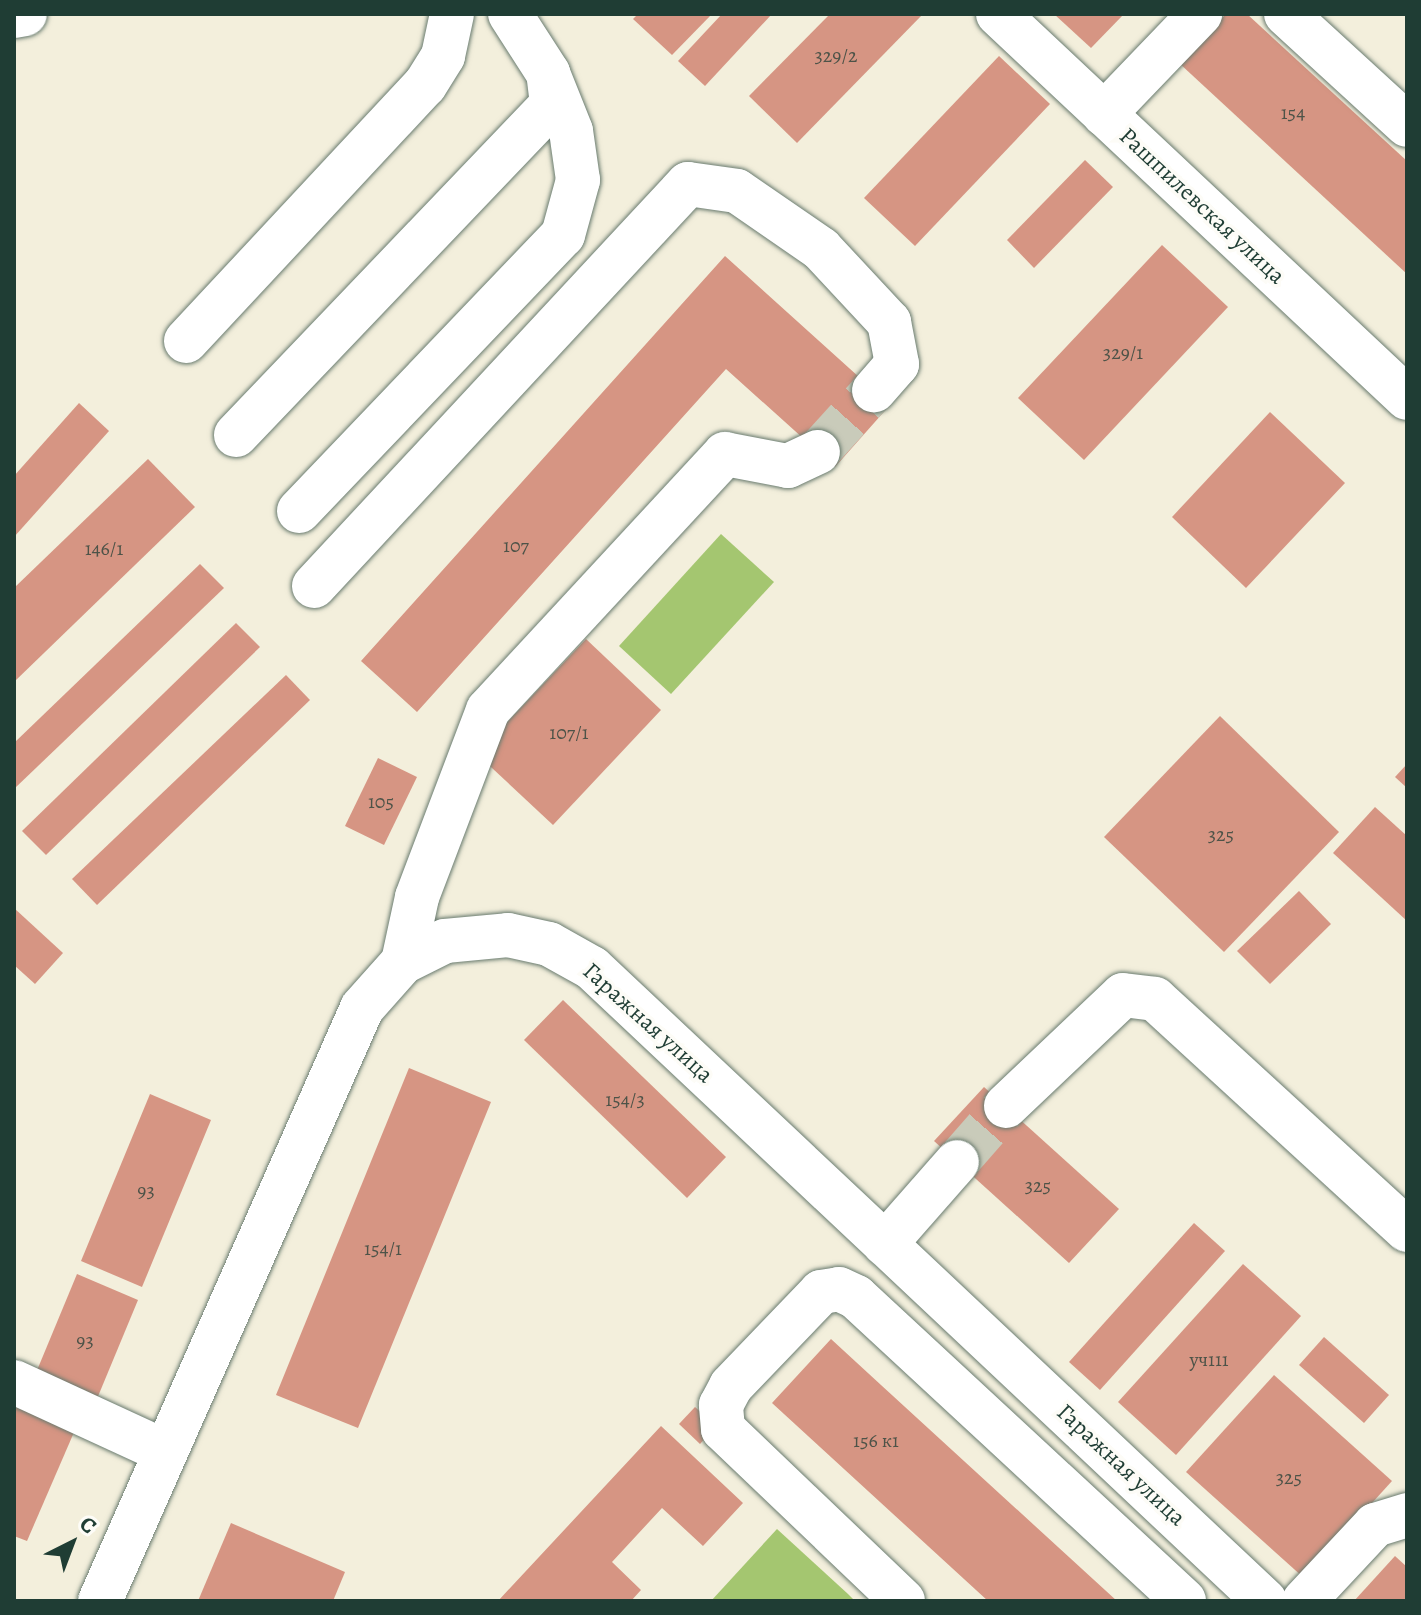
<!DOCTYPE html>
<html>
<head>
<meta charset="utf-8">
<style>
  body { margin:0 }
  #map { position:relative; width:1421px; height:1615px; overflow:hidden; background:#f3efdc; font-family:Alegreya,serif }
  div>[style] { position:absolute }
  .green>* { inset:0; background:#a4c670 }
  .building>* { inset:0; background:#d69583 }
  .minor-tunnel>* { height:44px; margin-top:-22px; transform-origin:0; background:repeating-linear-gradient(90deg,#c9cbba 0 44px,transparent 0 66px) }
  .roads { filter:drop-shadow(0 0 2px #697b6f) drop-shadow(0 0 2px #697b6f) }
  .minor>* { height:44px; margin:-22px; padding:0 22px; transform-origin:22px; border-radius:22px; background:#fff }
  span { translate:-50% -50%; white-space:nowrap; text-align:center; line-height:1.15; -webkit-text-stroke:7px #fdfcf7; paint-order:stroke }
  .number-label { font-size:20px; color:#4d5348 }
  .number-label span { -webkit-text-stroke-width:0 }
  .street-label { font-size:24px; color:#1f3d34 }
  .frame { position:absolute; inset:0; border:16px solid #1f3d34; pointer-events:none }
  .north { position:absolute; left:32px; top:1503px; width:80px; height:80px; -webkit-text-stroke:6px #fdfcf7; paint-order:stroke; rotate:42deg; font-size:22px; font-weight:700; line-height:32px; text-align:center; color:#1f3d34 }
  .north::after { content:''; display:block; margin:auto; width:28px; height:36px; background:#1f3d34; clip-path:polygon(50% 0,100% 100%,50% 72%,0 100%) }
</style>
</head>
<body>
<div id="map">
  <div class="green">
    <i style="clip-path:polygon(721px 534px,774px 582px,671px 694px,619px 646px)"></i>
    <i style="clip-path:polygon(777px 1529px,848px 1594px,855px 1601px,711px 1601px)"></i>
  </div>
  <div class="building">
    <i style="clip-path:polygon(638px 14px,712px 14px,672px 55px,633px 19px)"></i>
    <i style="clip-path:polygon(722px 14px,772px 14px,705px 86px,678px 61px)"></i>
    <i style="clip-path:polygon(830px 14px,923px 14px,797px 143px,749px 96px)"></i>
    <i style="clip-path:polygon(1054px 14px,1124px 14px,1091px 48px)"></i>
    <i style="clip-path:polygon(1226px 14px,1247px 14px,1407px 161px,1407px 274px,1179px 63px)"></i>
    <i style="clip-path:polygon(999px 56px,1050px 104px,915px 246px,864px 198px)"></i>
    <i style="clip-path:polygon(1085px 160px,1113px 187px,1034px 268px,1007px 240px)"></i>
    <i style="clip-path:polygon(1162px 245px,1228px 307px,1084px 460px,1018px 398px)"></i>
    <i style="clip-path:polygon(725px 256px,890px 405px,835px 467px,726px 369px,417px 712px,361px 661px)"></i>
    <i style="clip-path:polygon(79px 403px,109px 431px,14px 537px,14px 476px)"></i>
    <i style="clip-path:polygon(1270px 412px,1345px 483px,1246px 588px,1172px 517px)"></i>
    <i style="clip-path:polygon(148px 459px,195px 507px,14px 682px,14px 588px)"></i>
    <i style="clip-path:polygon(200px 564px,224px 588px,14px 789px,14px 743px)"></i>
    <i style="clip-path:polygon(236px 623px,260px 647px,46px 855px,22px 831px)"></i>
    <i style="clip-path:polygon(586px 639px,661px 710px,553px 825px,477px 754px)"></i>
    <i style="clip-path:polygon(286px 675px,310px 700px,97px 905px,72px 879px)"></i>
    <i style="clip-path:polygon(1220px 716px,1339px 832px,1224px 952px,1104px 837px)"></i>
    <i style="clip-path:polygon(378px 758px,417px 777px,384px 845px,345px 826px)"></i>
    <i style="clip-path:polygon(1407px 764px,1407px 788px,1395px 777px)"></i>
    <i style="clip-path:polygon(1375px 807px,1407px 836px,1407px 921px,1333px 853px)"></i>
    <i style="clip-path:polygon(1299px 891px,1331px 924px,1270px 984px,1237px 951px)"></i>
    <i style="clip-path:polygon(14px 908px,63px 953px,35px 984px,14px 965px)"></i>
    <i style="clip-path:polygon(563px 1000px,726px 1157px,687px 1198px,524px 1040px)"></i>
    <i style="clip-path:polygon(409px 1068px,491px 1102px,358px 1428px,276px 1395px)"></i>
    <i style="clip-path:polygon(984px 1087px,1119px 1209px,1069px 1263px,934px 1141px)"></i>
    <i style="clip-path:polygon(150px 1094px,211px 1120px,142px 1287px,81px 1261px)"></i>
    <i style="clip-path:polygon(1194px 1223px,1225px 1251px,1100px 1390px,1069px 1362px)"></i>
    <i style="clip-path:polygon(1243px 1264px,1301px 1316px,1176px 1455px,1118px 1402px)"></i>
    <i style="clip-path:polygon(77px 1274px,138px 1300px,94px 1406px,33px 1380px)"></i>
    <i style="clip-path:polygon(1324px 1337px,1389px 1395px,1364px 1423px,1299px 1365px)"></i>
    <i style="clip-path:polygon(831px 1339px,881px 1385px,1117px 1601px,988px 1601px,772px 1403px)"></i>
    <i style="clip-path:polygon(1274px 1375px,1392px 1481px,1304px 1578px,1186px 1472px)"></i>
    <i style="clip-path:polygon(14px 1395px,78px 1423px,27px 1541px,14px 1536px)"></i>
    <i style="clip-path:polygon(695px 1407px,716px 1426px,700px 1444px,679px 1424px)"></i>
    <i style="clip-path:polygon(661px 1426px,743px 1503px,703px 1546px,662px 1508px,612px 1562px,641px 1590px,631px 1601px,498px 1601px)"></i>
    <i style="clip-path:polygon(231px 1523px,345px 1572px,333px 1601px,198px 1601px)"></i>
    <i style="clip-path:polygon(1395px 1556px,1407px 1567px,1407px 1601px,1354px 1601px)"></i>
  </div>
  <div class="minor-tunnel">
    <i style="left:818px;top:452px;width:84px;rotate:-47.9deg"></i>
    <i style="left:957px;top:1162px;width:74px;rotate:-48.8deg"></i>
  </div>
  <div class="roads">
    <div class="minor">
      <i style="left:998px;top:14px;width:561px;rotate:43.19deg"></i>
      <i style="left:1286px;top:14px;width:164px;rotate:42.5deg"></i>
      <i style="left:14px;top:16px;width:11px;rotate:-10deg"></i>
      <i style="left:1104px;top:114px;width:139px;rotate:-46.2deg"></i>
      <i style="left:186px;top:341px;width:350px;rotate:-47deg"></i>
      <i style="left:425px;top:85px;width:34px;rotate:-58deg"></i>
      <i style="left:443px;top:56px;width:43px;rotate:-77.9deg"></i>
      <i style="left:236px;top:435px;width:458px;rotate:-46.3deg"></i>
      <i style="left:552px;top:104px;width:31px;rotate:-97deg"></i>
      <i style="left:548px;top:73px;width:70px;rotate:-122.8deg"></i>
      <i style="left:299px;top:511px;width:382px;rotate:-46.3deg"></i>
      <i style="left:563px;top:235px;width:57px;rotate:-74.7deg"></i>
      <i style="left:578px;top:180px;width:49px;rotate:-98.1deg"></i>
      <i style="left:571px;top:131px;width:59px;rotate:-111.8deg"></i>
      <i style="left:314px;top:586px;width:549px;rotate:-47.07deg"></i>
      <i style="left:688px;top:184px;width:49px;rotate:8.1deg"></i>
      <i style="left:737px;top:191px;width:102px;rotate:34.6deg"></i>
      <i style="left:821px;top:249px;width:100px;rotate:47deg"></i>
      <i style="left:889px;top:322px;width:43px;rotate:79.2deg"></i>
      <i style="left:897px;top:364px;width:35px;rotate:131deg"></i>
      <i style="left:403px;top:962px;width:66px;rotate:-77.8deg"></i>
      <i style="left:417px;top:897px;width:200px;rotate:-69.2deg"></i>
      <i style="left:488px;top:710px;width:349px;rotate:-47.2deg"></i>
      <i style="left:725px;top:454px;width:64px;rotate:10.8deg"></i>
      <i style="left:788px;top:466px;width:33px;rotate:-25deg"></i>
      <i style="left:1006px;top:1106px;width:161px;rotate:-43.5deg"></i>
      <i style="left:1123px;top:995px;width:32px;rotate:7deg"></i>
      <i style="left:1155px;top:999px;width:342px;rotate:42.5deg"></i>
      <i style="left:885px;top:1244px;width:109px;rotate:-48.7deg"></i>
      <i style="left:14px;top:1382px;width:165px;rotate:24.7deg"></i>
      <i style="left:100px;top:1601px;width:648px;rotate:-66.16deg"></i>
      <i style="left:362px;top:1008px;width:62px;rotate:-48.3deg"></i>
      <i style="left:403px;top:962px;width:47px;rotate:-26.6deg"></i>
      <i style="left:445px;top:941px;width:63px;rotate:-5.4deg"></i>
      <i style="left:508px;top:935px;width:42px;rotate:12.4deg"></i>
      <i style="left:549px;top:944px;width:49px;rotate:29.2deg"></i>
      <i style="left:592px;top:968px;width:924px;rotate:43.25deg"></i>
      <i style="left:903px;top:1601px;width:249px;rotate:-136.3deg"></i>
      <i style="left:723px;top:1429px;width:24px;rotate:-95deg"></i>
      <i style="left:721px;top:1405px;width:21px;rotate:-62deg"></i>
      <i style="left:731px;top:1386px;width:130px;rotate:-46.2deg"></i>
      <i style="left:821px;top:1292px;width:18px;rotate:-9deg"></i>
      <i style="left:839px;top:1289px;width:19px;rotate:25deg"></i>
      <i style="left:856px;top:1297px;width:447px;rotate:42.8deg"></i>
      <i style="left:1304px;top:1601px;width:104px;rotate:-46.9deg"></i>
      <i style="left:1375px;top:1525px;width:34px;rotate:-17deg"></i>
    </div>
  </div>
  <div class="number-label">
    <span style="left:836px;top:55px">329/2</span>
    <span style="left:1293px;top:112px">154</span>
    <span style="left:1123px;top:352px">329/1</span>
    <span style="left:516px;top:545px">107</span>
    <span style="left:104px;top:548px">146/1</span>
    <span style="left:569px;top:732px">107/1</span>
    <span style="left:381px;top:801px">105</span>
    <span style="left:1221px;top:834px">325</span>
    <span style="left:625px;top:1099px">154/3</span>
    <span style="left:1038px;top:1185px">325</span>
    <span style="left:146px;top:1190px">93</span>
    <span style="left:383px;top:1248px">154/1</span>
    <span style="left:85px;top:1340px">93</span>
    <span style="left:1209px;top:1359px">уч111</span>
    <span style="left:876px;top:1440px">156 к1</span>
    <span style="left:1289px;top:1477px">325</span>
  </div>
  <div class="street-label">
    <span style="left:1202px;top:206px;rotate:43deg">Рашпилевская улица</span>
    <span style="left:648px;top:1023px;rotate:42deg">Гаражная улица</span>
    <span style="left:1121px;top:1465px;rotate:43deg">Гаражная улица</span>
  </div>
  <div class="frame"></div>
  <div class="north">С</div>
</div>
</body>
</html>
